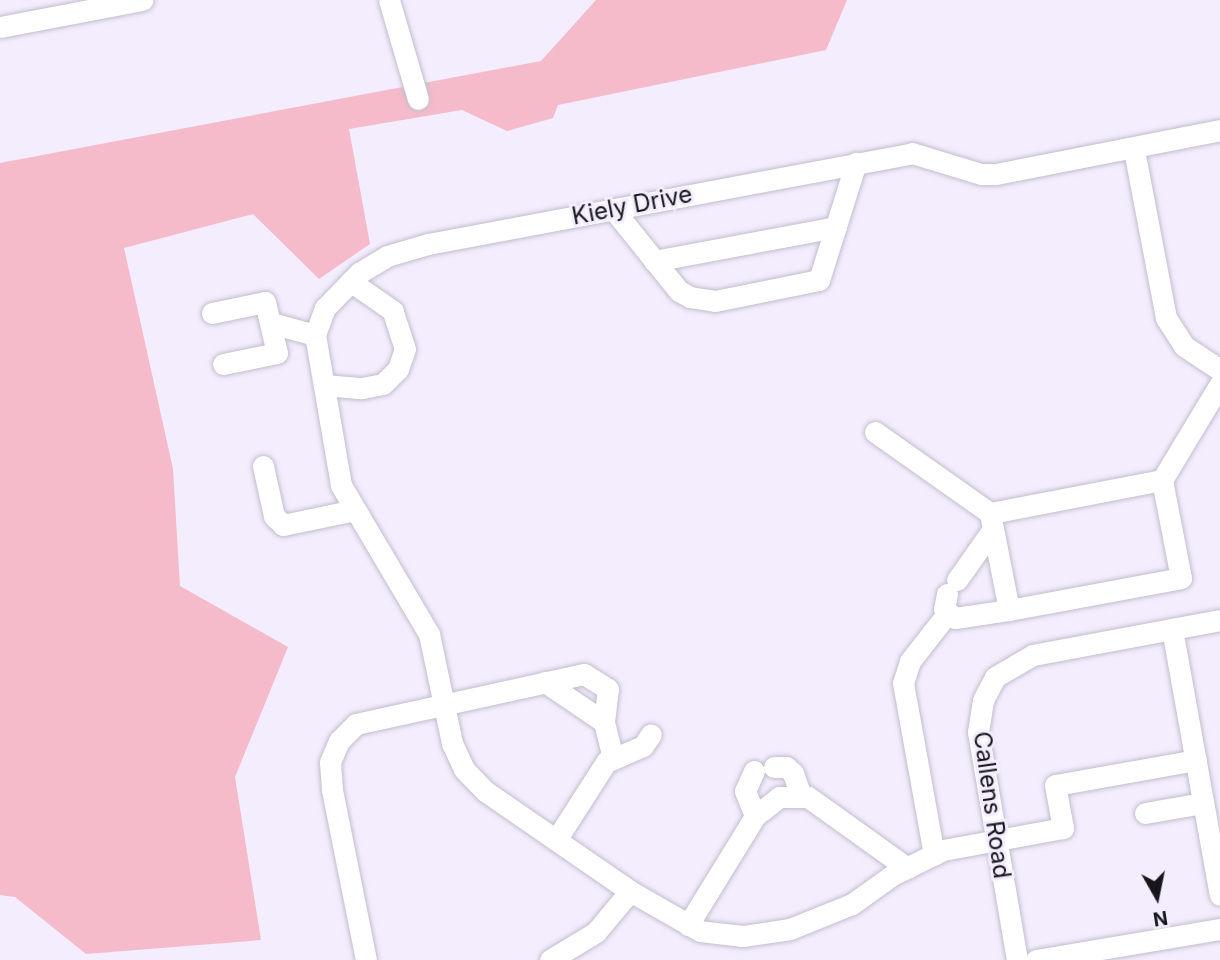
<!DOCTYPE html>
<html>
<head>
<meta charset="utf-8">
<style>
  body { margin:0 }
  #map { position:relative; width:1220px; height:960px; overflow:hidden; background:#f3edfe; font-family:Inter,sans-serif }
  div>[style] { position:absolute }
  .green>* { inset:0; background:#f5bbca }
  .roads { filter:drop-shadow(0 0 2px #c2bdcd) drop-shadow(0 0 2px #c2bdcd) }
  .minor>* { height:21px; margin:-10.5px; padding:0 10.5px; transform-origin:10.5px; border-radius:10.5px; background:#fff }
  span { translate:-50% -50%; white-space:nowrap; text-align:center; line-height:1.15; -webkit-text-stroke:6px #f3edfe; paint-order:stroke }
  .street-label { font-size:24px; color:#18161b }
  .north { position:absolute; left:1122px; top:862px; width:70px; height:70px; -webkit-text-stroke:5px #f3edfe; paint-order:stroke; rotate:171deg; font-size:19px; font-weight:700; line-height:28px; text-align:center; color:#18161b }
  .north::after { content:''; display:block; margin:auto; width:24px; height:32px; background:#18161b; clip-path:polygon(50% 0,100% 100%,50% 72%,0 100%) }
</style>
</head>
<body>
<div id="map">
  <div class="green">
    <i style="clip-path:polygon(596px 0,847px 0,826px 50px,558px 105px,553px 118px,507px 131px,462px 110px,349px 129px,370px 244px,319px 279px,253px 214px,124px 248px,173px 469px,180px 586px,288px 647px,235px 777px,261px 940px,86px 954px,15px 897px,0 895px,0 163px,541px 61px)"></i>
  </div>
  <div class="roads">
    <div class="minor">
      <i style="left:389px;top:0;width:103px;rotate:73.7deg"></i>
      <i style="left:0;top:27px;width:145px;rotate:-10.8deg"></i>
      <i style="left:1134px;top:150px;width:171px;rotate:79.2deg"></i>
      <i style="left:1166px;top:318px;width:33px;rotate:57deg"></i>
      <i style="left:1184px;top:346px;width:43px;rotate:33.7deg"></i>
      <i style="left:613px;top:209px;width:105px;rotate:51.2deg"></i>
      <i style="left:679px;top:291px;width:13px;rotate:29deg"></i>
      <i style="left:690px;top:297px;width:25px;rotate:9deg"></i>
      <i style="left:715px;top:301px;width:106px;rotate:-11.4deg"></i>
      <i style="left:819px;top:280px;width:123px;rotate:-72.5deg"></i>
      <i style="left:654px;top:261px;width:185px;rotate:-10.6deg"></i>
      <i style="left:212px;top:313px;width:54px;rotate:-11.7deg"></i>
      <i style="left:265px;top:302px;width:52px;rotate:76.8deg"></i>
      <i style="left:277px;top:353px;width:55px;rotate:168.5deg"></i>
      <i style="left:271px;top:323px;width:46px;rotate:15.3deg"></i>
      <i style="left:324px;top:385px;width:38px;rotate:5deg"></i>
      <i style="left:362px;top:388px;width:21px;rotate:-11deg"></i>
      <i style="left:383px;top:384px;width:21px;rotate:-45deg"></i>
      <i style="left:398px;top:369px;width:21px;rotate:-71deg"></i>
      <i style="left:405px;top:349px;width:40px;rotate:-108deg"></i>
      <i style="left:393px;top:311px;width:52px;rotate:-145.1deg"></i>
      <i style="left:875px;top:432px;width:141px;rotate:35.2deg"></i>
      <i style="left:263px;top:466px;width:51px;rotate:77.6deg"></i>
      <i style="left:274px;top:516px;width:13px;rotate:45deg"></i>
      <i style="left:283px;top:525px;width:74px;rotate:-11.8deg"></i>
      <i style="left:1162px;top:480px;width:175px;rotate:169.1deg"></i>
      <i style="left:990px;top:513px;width:99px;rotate:78.9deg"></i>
      <i style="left:1009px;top:610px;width:175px;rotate:-10.5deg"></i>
      <i style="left:1181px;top:578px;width:100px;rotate:-101deg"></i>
      <i style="left:1162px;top:480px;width:112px;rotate:-58.9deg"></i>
      <i style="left:957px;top:580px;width:62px;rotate:-54.8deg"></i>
      <i style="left:947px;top:594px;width:15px;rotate:101deg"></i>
      <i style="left:944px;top:609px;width:14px;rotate:39deg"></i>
      <i style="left:955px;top:618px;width:55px;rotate:-8.4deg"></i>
      <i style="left:1172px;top:629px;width:270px;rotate:79.8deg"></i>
      <i style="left:545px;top:682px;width:71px;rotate:34.1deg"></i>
      <i style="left:1196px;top:760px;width:143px;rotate:169.9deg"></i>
      <i style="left:1055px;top:785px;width:44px;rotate:79.5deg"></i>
      <i style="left:1063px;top:828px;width:122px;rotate:169.6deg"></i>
      <i style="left:943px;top:850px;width:55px;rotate:153.9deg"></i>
      <i style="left:894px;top:874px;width:52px;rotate:144.5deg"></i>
      <i style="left:852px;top:904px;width:67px;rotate:158deg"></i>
      <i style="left:790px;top:929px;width:48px;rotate:171.5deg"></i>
      <i style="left:743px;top:936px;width:43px;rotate:-173.4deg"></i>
      <i style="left:700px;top:931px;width:81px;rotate:-150.3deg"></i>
      <i style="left:630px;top:891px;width:176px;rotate:-145.4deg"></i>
      <i style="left:485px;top:791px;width:30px;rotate:-134deg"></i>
      <i style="left:464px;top:769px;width:29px;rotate:-115deg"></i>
      <i style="left:452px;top:743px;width:111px;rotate:-101.9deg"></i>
      <i style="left:429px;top:634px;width:173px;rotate:-120.6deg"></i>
      <i style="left:341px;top:485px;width:152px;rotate:-99.8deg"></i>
      <i style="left:315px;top:335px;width:29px;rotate:-70deg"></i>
      <i style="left:325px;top:308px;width:49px;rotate:-45.8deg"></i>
      <i style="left:359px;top:273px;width:33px;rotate:-31deg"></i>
      <i style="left:387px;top:256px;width:43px;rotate:-16.3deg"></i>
      <i style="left:428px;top:244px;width:492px;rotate:-10.6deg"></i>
      <i style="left:912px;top:153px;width:72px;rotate:16.9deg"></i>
      <i style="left:981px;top:174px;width:15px"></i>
      <i style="left:996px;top:174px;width:228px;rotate:-11.1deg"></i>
      <i style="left:774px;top:767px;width:12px"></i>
      <i style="left:786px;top:767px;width:9px;rotate:41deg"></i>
      <i style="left:793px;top:773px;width:24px;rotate:71deg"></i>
      <i style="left:754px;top:771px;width:22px;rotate:114deg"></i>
      <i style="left:745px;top:791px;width:27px;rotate:68deg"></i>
      <i style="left:1145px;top:813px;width:59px;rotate:-9.8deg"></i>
      <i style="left:556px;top:840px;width:93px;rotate:-57.3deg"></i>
      <i style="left:606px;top:762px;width:40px;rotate:-23.4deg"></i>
      <i style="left:643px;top:746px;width:14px;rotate:-56deg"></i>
      <i style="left:934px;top:855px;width:175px;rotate:-100.2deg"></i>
      <i style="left:903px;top:683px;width:23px;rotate:-72deg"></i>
      <i style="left:910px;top:661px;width:60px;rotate:-51.8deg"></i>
      <i style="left:688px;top:925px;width:128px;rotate:-58.4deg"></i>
      <i style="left:755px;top:816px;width:31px;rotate:-38deg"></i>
      <i style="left:779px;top:797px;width:29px"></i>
      <i style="left:808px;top:797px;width:122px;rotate:35.6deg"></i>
      <i style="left:366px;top:960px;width:173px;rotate:-101.3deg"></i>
      <i style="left:332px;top:790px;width:28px;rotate:-94deg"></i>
      <i style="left:330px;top:762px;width:23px;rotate:-67deg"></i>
      <i style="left:339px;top:741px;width:24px;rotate:-45deg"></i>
      <i style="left:356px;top:724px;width:233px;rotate:-12.4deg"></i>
      <i style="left:584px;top:674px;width:28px;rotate:32deg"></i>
      <i style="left:608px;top:689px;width:33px;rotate:97deg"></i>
      <i style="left:604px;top:722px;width:36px;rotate:76deg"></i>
      <i style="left:550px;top:960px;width:54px;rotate:-31.3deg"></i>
      <i style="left:596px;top:932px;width:53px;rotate:-50.3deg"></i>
      <i style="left:1017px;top:960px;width:231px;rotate:-99.7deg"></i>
      <i style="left:978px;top:732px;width:32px;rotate:-81deg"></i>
      <i style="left:983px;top:700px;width:26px;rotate:-62deg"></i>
      <i style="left:995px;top:677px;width:44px;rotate:-30.1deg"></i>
      <i style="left:1033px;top:655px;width:190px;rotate:-10.6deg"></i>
      <i style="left:1036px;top:960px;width:187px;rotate:-9.6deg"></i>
    </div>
  </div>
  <div class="street-label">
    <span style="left:632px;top:205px;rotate:-11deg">Kiely Drive</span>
    <span style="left:992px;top:805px;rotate:82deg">Callens Road</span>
  </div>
  <div class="north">N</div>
</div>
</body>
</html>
